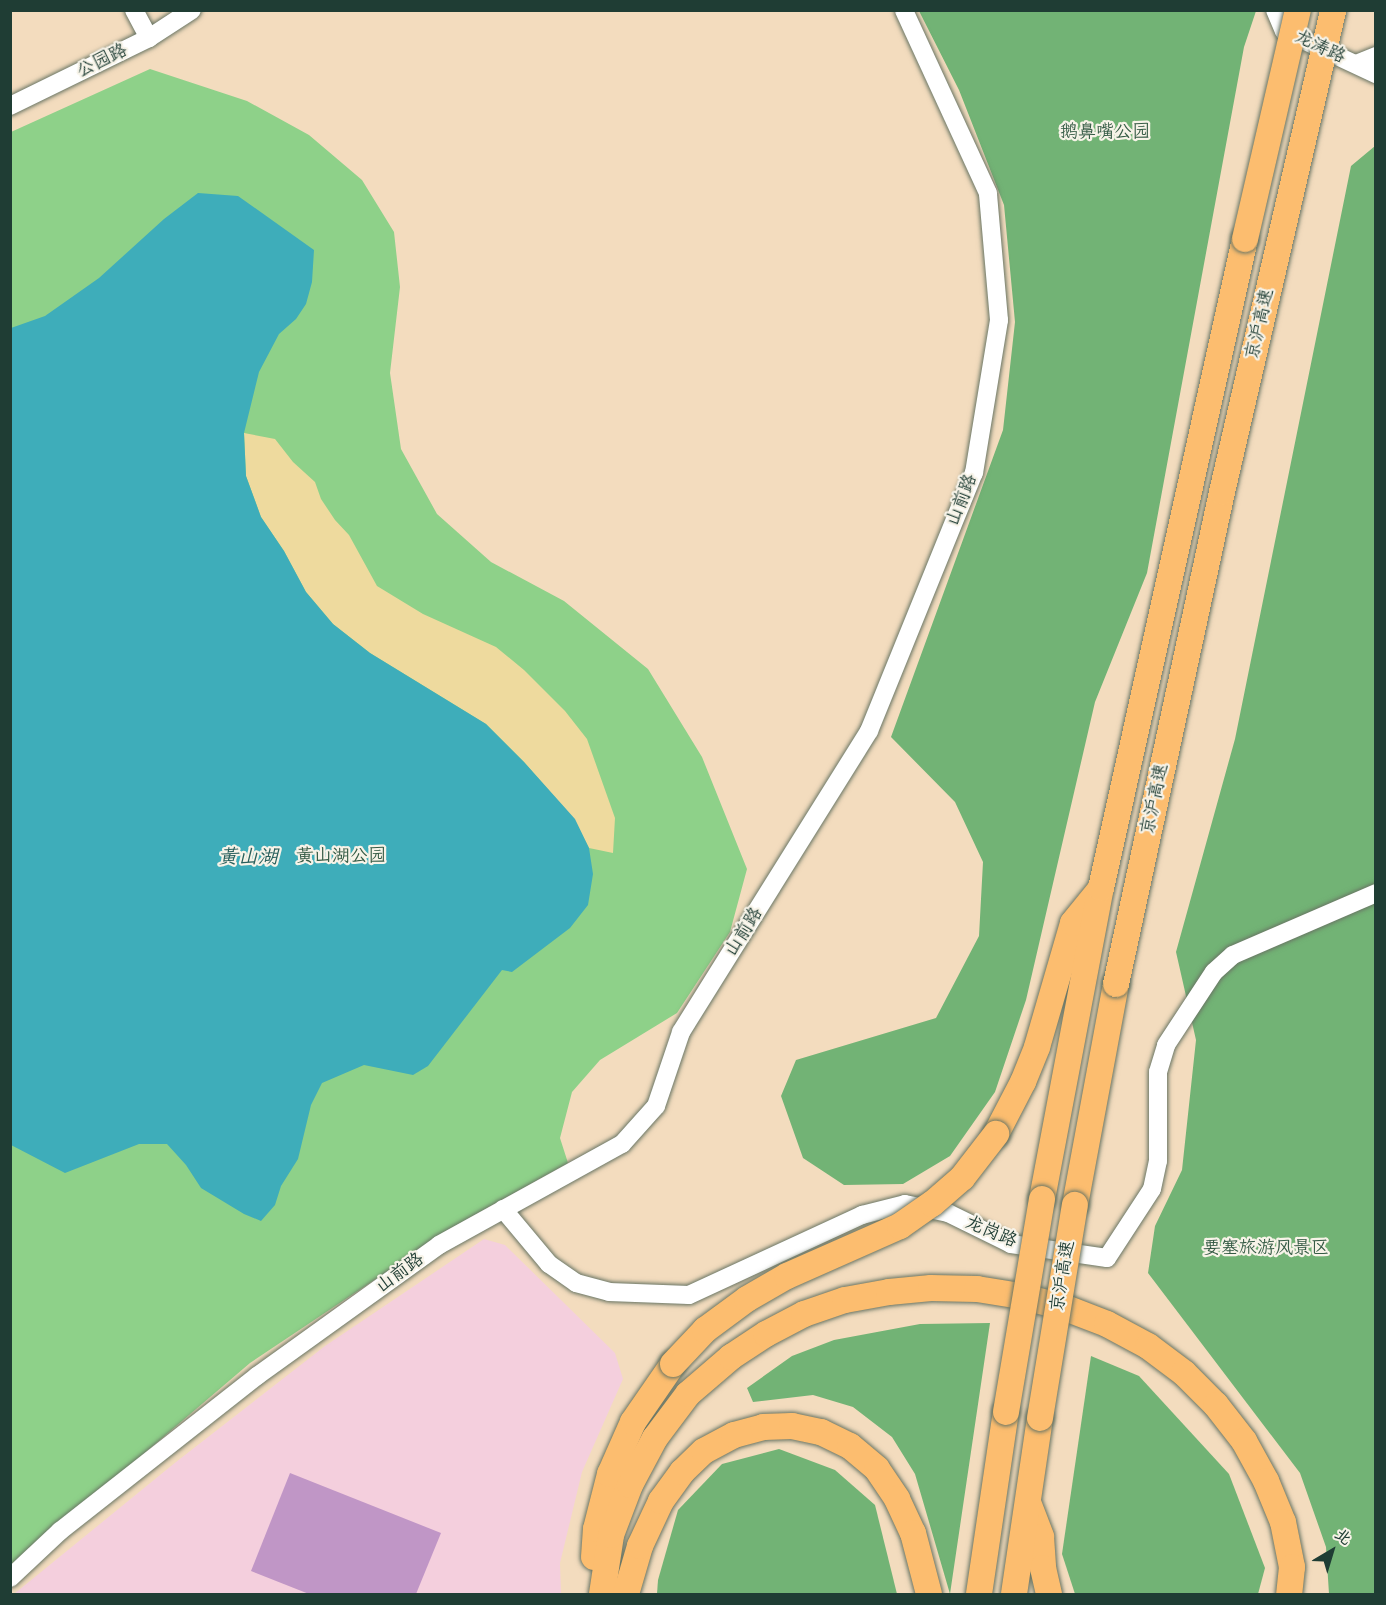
<!DOCTYPE html>
<html>
<head>
<meta charset="utf-8">
<style>
  body { margin:0 }
  #map { position:relative; width:1386px; height:1605px; overflow:hidden; background:#f3dcbe; font-family:Pangolin,"LXGW WenKai TC",sans-serif }
  div>[style] { position:absolute }
  .built>* { inset:0; background:#f4cfdd }
  .green>* { inset:0; background:#8ed189 }
  .forest>* { inset:0; background:#72b375 }
  .sand>* { inset:0; background:#eeda9e }
  .water>* { inset:0; background:#3eadba }
  .building>* { inset:0; background:#c096c6 }
  .roads { filter:drop-shadow(0 0 2px #697564) drop-shadow(0 0 2px #697564) }
  .minor>* { height:18px; margin:-9px; padding:0 9px; transform-origin:9px; border-radius:9px; background:#fff }
  .highway>* { height:26px; margin:-13px; padding:0 13px; transform-origin:13px; border-radius:13px; background:#fcbd6f }
  .bridges { filter:drop-shadow(0 0 2px #697564) drop-shadow(0 0 2px #697564) }
  .highway-bridge>* { height:26px; margin:-13px; padding:0 13px; transform-origin:13px; border-radius:13px; background:#fcbd6f }
  span { translate:-50% -50%; white-space:nowrap; text-align:center; line-height:1.15; -webkit-text-stroke:4.5px #f7f3e8; paint-order:stroke }
  .street-label { font-size:18px; color:#1f3d34 }
  .park-label { font-size:18px; color:#355b45 }
  .water-label { font-size:20px; color:#285f5c; font-style:italic }
  .frame { position:absolute; inset:0; border:12px solid #1f3d34; pointer-events:none }
  .north { position:absolute; left:1302px; top:1521px; width:60px; height:60px; -webkit-text-stroke:4px #f7f3e8; paint-order:stroke; rotate:38deg; font-size:16px; font-weight:700; line-height:24px; text-align:center; color:#1f3d34 }
  .north::after { content:''; display:block; margin:auto; width:21px; height:27px; background:#1f3d34; clip-path:polygon(50% 0,100% 100%,50% 72%,0 100%) }
</style>
</head>
<body>
<div id="map">
  <div class="built">
    <i style="clip-path:polygon(484px 1239px,505px 1245px,615px 1353px,623px 1379px,582px 1472px,560px 1563px,561px 1594px,14px 1594px,176px 1462px,325px 1346px)"></i>
  </div>
  <div class="green">
    <i style="clip-path:polygon(150px 69px,247px 101px,309px 135px,362px 180px,394px 232px,400px 287px,390px 373px,401px 449px,437px 514px,491px 562px,564px 601px,648px 669px,702px 757px,747px 869px,730px 932px,677px 1013px,600px 1060px,572px 1092px,560px 1138px,568px 1163px,455px 1226px,250px 1363px,11px 1567px,11px 132px)"></i>
  </div>
  <div class="forest">
    <i style="clip-path:polygon(919px 11px,1256px 11px,1244px 47px,1147px 573px,1095px 702px,1026px 1000px,995px 1092px,950px 1156px,903px 1184px,844px 1185px,803px 1158px,781px 1096px,796px 1060px,936px 1018px,979px 936px,983px 862px,955px 802px,891px 737px,1003px 430px,1015px 322px,1004px 205px,959px 90px)"></i>
    <i style="clip-path:polygon(1375px 146px,1375px 1594px,1329px 1594px,1326px 1547px,1300px 1473px,1148px 1273px,1155px 1226px,1182px 1170px,1196px 1040px,1176px 952px,1235px 739px,1351px 166px)"></i>
    <i style="clip-path:polygon(990px 1323px,950px 1594px,915px 1474px,892px 1437px,853px 1407px,813px 1395px,753px 1402px,747px 1388px,792px 1356px,834px 1340px,920px 1324px)"></i>
    <i style="clip-path:polygon(1091px 1356px,1139px 1376px,1229px 1474px,1265px 1568px,1258px 1594px,1075px 1594px,1062px 1554px)"></i>
    <i style="clip-path:polygon(779px 1449px,835px 1470px,875px 1505px,897px 1594px,657px 1594px,658px 1580px,678px 1510px,722px 1464px)"></i>
  </div>
  <div class="sand">
    <i style="clip-path:polygon(244px 433px,275px 439px,293px 462px,315px 482px,321px 499px,335px 520px,349px 535px,377px 586px,423px 614px,496px 647px,524px 670px,565px 711px,587px 739px,615px 818px,613px 853px,589px 848px,574px 819px,524px 762px,486px 724px,370px 653px,333px 624px,306px 592px,284px 551px,261px 517px,246px 476px)"></i>
  </div>
  <div class="water">
    <i style="clip-path:polygon(198px 193px,238px 196px,314px 250px,312px 282px,306px 304px,296px 319px,279px 334px,259px 372px,244px 433px,246px 476px,261px 517px,284px 551px,306px 592px,333px 624px,370px 653px,486px 724px,524px 762px,575px 819px,589px 848px,593px 874px,588px 905px,570px 928px,512px 972px,502px 970px,428px 1066px,413px 1075px,364px 1065px,322px 1083px,311px 1105px,298px 1159px,281px 1186px,275px 1205px,261px 1221px,244px 1214px,201px 1188px,186px 1165px,167px 1144px,139px 1144px,65px 1173px,11px 1145px,11px 328px,45px 316px,99px 278px,164px 219px)"></i>
  </div>
  <div class="building">
    <i style="clip-path:polygon(290px 1473px,441px 1533px,416px 1594px,309px 1594px,251px 1571px)"></i>
  </div>
  <div class="roads">
    <div class="minor">
      <i style="left:134px;top:10px;width:32px;rotate:62deg"></i>
      <i style="left:1275px;top:10px;width:23px;rotate:67deg"></i>
      <i style="left:1284px;top:31px;width:102px;rotate:25.1deg"></i>
      <i style="left:1356px;top:64px;width:22px;rotate:-22deg"></i>
      <i style="left:10px;top:106px;width:155px;rotate:-26.1deg"></i>
      <i style="left:149px;top:38px;width:51px;rotate:-33.1deg"></i>
      <i style="left:503px;top:1209px;width:72px;rotate:50.1deg"></i>
      <i style="left:549px;top:1264px;width:33px;rotate:35deg"></i>
      <i style="left:576px;top:1283px;width:34px;rotate:15deg"></i>
      <i style="left:609px;top:1292px;width:80px;rotate:2.1deg"></i>
      <i style="left:689px;top:1295px;width:191px;rotate:-24.8deg"></i>
      <i style="left:862px;top:1215px;width:44px;rotate:-14.3deg"></i>
      <i style="left:905px;top:1204px;width:44px;rotate:11.8deg"></i>
      <i style="left:948px;top:1213px;width:70px;rotate:26.2deg"></i>
      <i style="left:1011px;top:1244px;width:97px;rotate:8.3deg"></i>
      <i style="left:1107px;top:1258px;width:82px;rotate:-56.9deg"></i>
      <i style="left:1152px;top:1189px;width:29px;rotate:-78deg"></i>
      <i style="left:1158px;top:1161px;width:89px;rotate:-90deg"></i>
      <i style="left:1158px;top:1072px;width:28px;rotate:-73deg"></i>
      <i style="left:1166px;top:1045px;width:87px;rotate:-56.7deg"></i>
      <i style="left:1214px;top:972px;width:25px;rotate:-42deg"></i>
      <i style="left:1233px;top:955px;width:156px;rotate:-23.4deg"></i>
      <i style="left:10px;top:1578px;width:69px;rotate:-43.2deg"></i>
      <i style="left:60px;top:1531px;width:251px;rotate:-38.2deg"></i>
      <i style="left:257px;top:1376px;width:224px;rotate:-35.7deg"></i>
      <i style="left:439px;top:1245px;width:209px;rotate:-28.9deg"></i>
      <i style="left:622px;top:1144px;width:51px;rotate:-48.2deg"></i>
      <i style="left:656px;top:1106px;width:78px;rotate:-71.3deg"></i>
      <i style="left:681px;top:1032px;width:355px;rotate:-58deg"></i>
      <i style="left:869px;top:731px;width:279px;rotate:-67.9deg"></i>
      <i style="left:974px;top:473px;width:155px;rotate:-80.7deg"></i>
      <i style="left:999px;top:320px;width:127px;rotate:-95deg"></i>
      <i style="left:988px;top:193px;width:201px;rotate:-114.7deg"></i>
    </div>
    <div class="highway">
      <i style="left:996px;top:1134px;width:59px;rotate:-62.6deg"></i>
      <i style="left:1023px;top:1082px;width:38px;rotate:-68deg"></i>
      <i style="left:1037px;top:1047px;width:129px;rotate:-73.8deg"></i>
      <i style="left:1073px;top:923px;width:41px;rotate:-50.9deg"></i>
      <i style="left:1042px;top:1199px;width:317px;rotate:-79.3deg"></i>
      <i style="left:1101px;top:888px;width:665px;rotate:-77.49deg"></i>
      <i style="left:1075px;top:1205px;width:225px;rotate:-79.5deg"></i>
      <i style="left:1029px;top:1505px;width:34px;rotate:69deg"></i>
      <i style="left:1041px;top:1537px;width:31px;rotate:86deg"></i>
      <i style="left:1043px;top:1568px;width:27px;rotate:77deg"></i>
      <i style="left:594px;top:1557px;width:28px;rotate:-86deg"></i>
      <i style="left:596px;top:1529px;width:57px;rotate:-75.7deg"></i>
      <i style="left:610px;top:1474px;width:57px;rotate:-66.1deg"></i>
      <i style="left:633px;top:1422px;width:70px;rotate:-55.4deg"></i>
      <i style="left:602px;top:1594px;width:60px;rotate:-81.3deg"></i>
      <i style="left:611px;top:1535px;width:53px;rotate:-69.2deg"></i>
      <i style="left:630px;top:1485px;width:53px;rotate:-62deg"></i>
      <i style="left:655px;top:1438px;width:55px;rotate:-53.1deg"></i>
      <i style="left:688px;top:1394px;width:57px;rotate:-40.7deg"></i>
      <i style="left:731px;top:1357px;width:42px;rotate:-33.3deg"></i>
      <i style="left:766px;top:1334px;width:43px;rotate:-27.8deg"></i>
      <i style="left:804px;top:1314px;width:43px;rotate:-18.9deg"></i>
      <i style="left:845px;top:1300px;width:45px;rotate:-10.3deg"></i>
      <i style="left:889px;top:1292px;width:42px;rotate:-5.4deg"></i>
      <i style="left:931px;top:1288px;width:46px;rotate:1.2deg"></i>
      <i style="left:977px;top:1289px;width:44px;rotate:9.2deg"></i>
      <i style="left:1020px;top:1296px;width:44px;rotate:14.3deg"></i>
      <i style="left:1063px;top:1307px;width:47px;rotate:21.1deg"></i>
      <i style="left:1107px;top:1324px;width:47px;rotate:28.2deg"></i>
      <i style="left:1148px;top:1346px;width:45px;rotate:36.9deg"></i>
      <i style="left:1184px;top:1373px;width:45px;rotate:45deg"></i>
      <i style="left:1216px;top:1405px;width:46px;rotate:52.1deg"></i>
      <i style="left:1244px;top:1441px;width:46px;rotate:61.2deg"></i>
      <i style="left:1266px;top:1481px;width:44px;rotate:67.5deg"></i>
      <i style="left:1283px;top:1522px;width:46px;rotate:78.7deg"></i>
      <i style="left:1292px;top:1567px;width:27px;rotate:96deg"></i>
      <i style="left:626px;top:1594px;width:50px;rotate:-73.7deg"></i>
      <i style="left:640px;top:1546px;width:50px;rotate:-65deg"></i>
      <i style="left:661px;top:1501px;width:36px;rotate:-54deg"></i>
      <i style="left:682px;top:1472px;width:30px;rotate:-44deg"></i>
      <i style="left:704px;top:1451px;width:34px;rotate:-28deg"></i>
      <i style="left:734px;top:1435px;width:30px;rotate:-15deg"></i>
      <i style="left:763px;top:1427px;width:29px;rotate:-2deg"></i>
      <i style="left:792px;top:1426px;width:30px;rotate:12deg"></i>
      <i style="left:821px;top:1432px;width:32px;rotate:26deg"></i>
      <i style="left:850px;top:1446px;width:35px;rotate:40deg"></i>
      <i style="left:877px;top:1469px;width:36px;rotate:56deg"></i>
      <i style="left:897px;top:1499px;width:38px;rotate:65deg"></i>
      <i style="left:913px;top:1533px;width:63px;rotate:75.3deg"></i>
      <i style="left:979px;top:1594px;width:184px;rotate:-81.6deg"></i>
      <i style="left:1014px;top:1594px;width:178px;rotate:-81.6deg"></i>
    </div>
  </div>
  <div class="bridges">
    <div class="highway-bridge">
      <i style="left:1245px;top:239px;width:235px;rotate:-77deg"></i>
      <i style="left:1116px;top:984px;width:503px;rotate:-77.84deg"></i>
      <i style="left:1222px;top:492px;width:495px;rotate:-77deg"></i>
      <i style="left:673px;top:1364px;width:47px;rotate:-46.7deg"></i>
      <i style="left:705px;top:1330px;width:52px;rotate:-36.4deg"></i>
      <i style="left:747px;top:1299px;width:46px;rotate:-29.9deg"></i>
      <i style="left:787px;top:1276px;width:124px;rotate:-23.9deg"></i>
      <i style="left:900px;top:1226px;width:39px;rotate:-35deg"></i>
      <i style="left:932px;top:1204px;width:40px;rotate:-41deg"></i>
      <i style="left:962px;top:1178px;width:56px;rotate:-52.3deg"></i>
      <i style="left:1006px;top:1412px;width:216px;rotate:-80.4deg"></i>
      <i style="left:1040px;top:1418px;width:216px;rotate:-80.7deg"></i>
    </div>
  </div>
  <div class="street-label">
    <span style="left:1320px;top:47px;rotate:25deg">龙涛路</span>
    <span style="left:102px;top:61px;rotate:-26deg">公园路</span>
    <span style="left:1260px;top:324px;rotate:-77deg">京沪高速</span>
    <span style="left:962px;top:500px;rotate:-69deg">山前路</span>
    <span style="left:1155px;top:799px;rotate:-78deg">京沪高速</span>
    <span style="left:744px;top:932px;rotate:-58deg">山前路</span>
    <span style="left:991px;top:1232px;rotate:23deg">龙岗路</span>
    <span style="left:400px;top:1273px;rotate:-36deg">山前路</span>
    <span style="left:1063px;top:1276px;rotate:-81deg">京沪高速</span>
  </div>
  <div class="park-label">
    <span style="left:1105px;top:132px">鹅鼻嘴公园</span>
    <span style="left:341px;top:856px">黄山湖公园</span>
    <span style="left:1266px;top:1248px">要塞旅游风景区</span>
  </div>
  <div class="water-label">
    <span style="left:248px;top:856px">黄山湖</span>
  </div>
  <div class="frame"></div>
  <div class="north">北</div>
</div>
</body>
</html>
